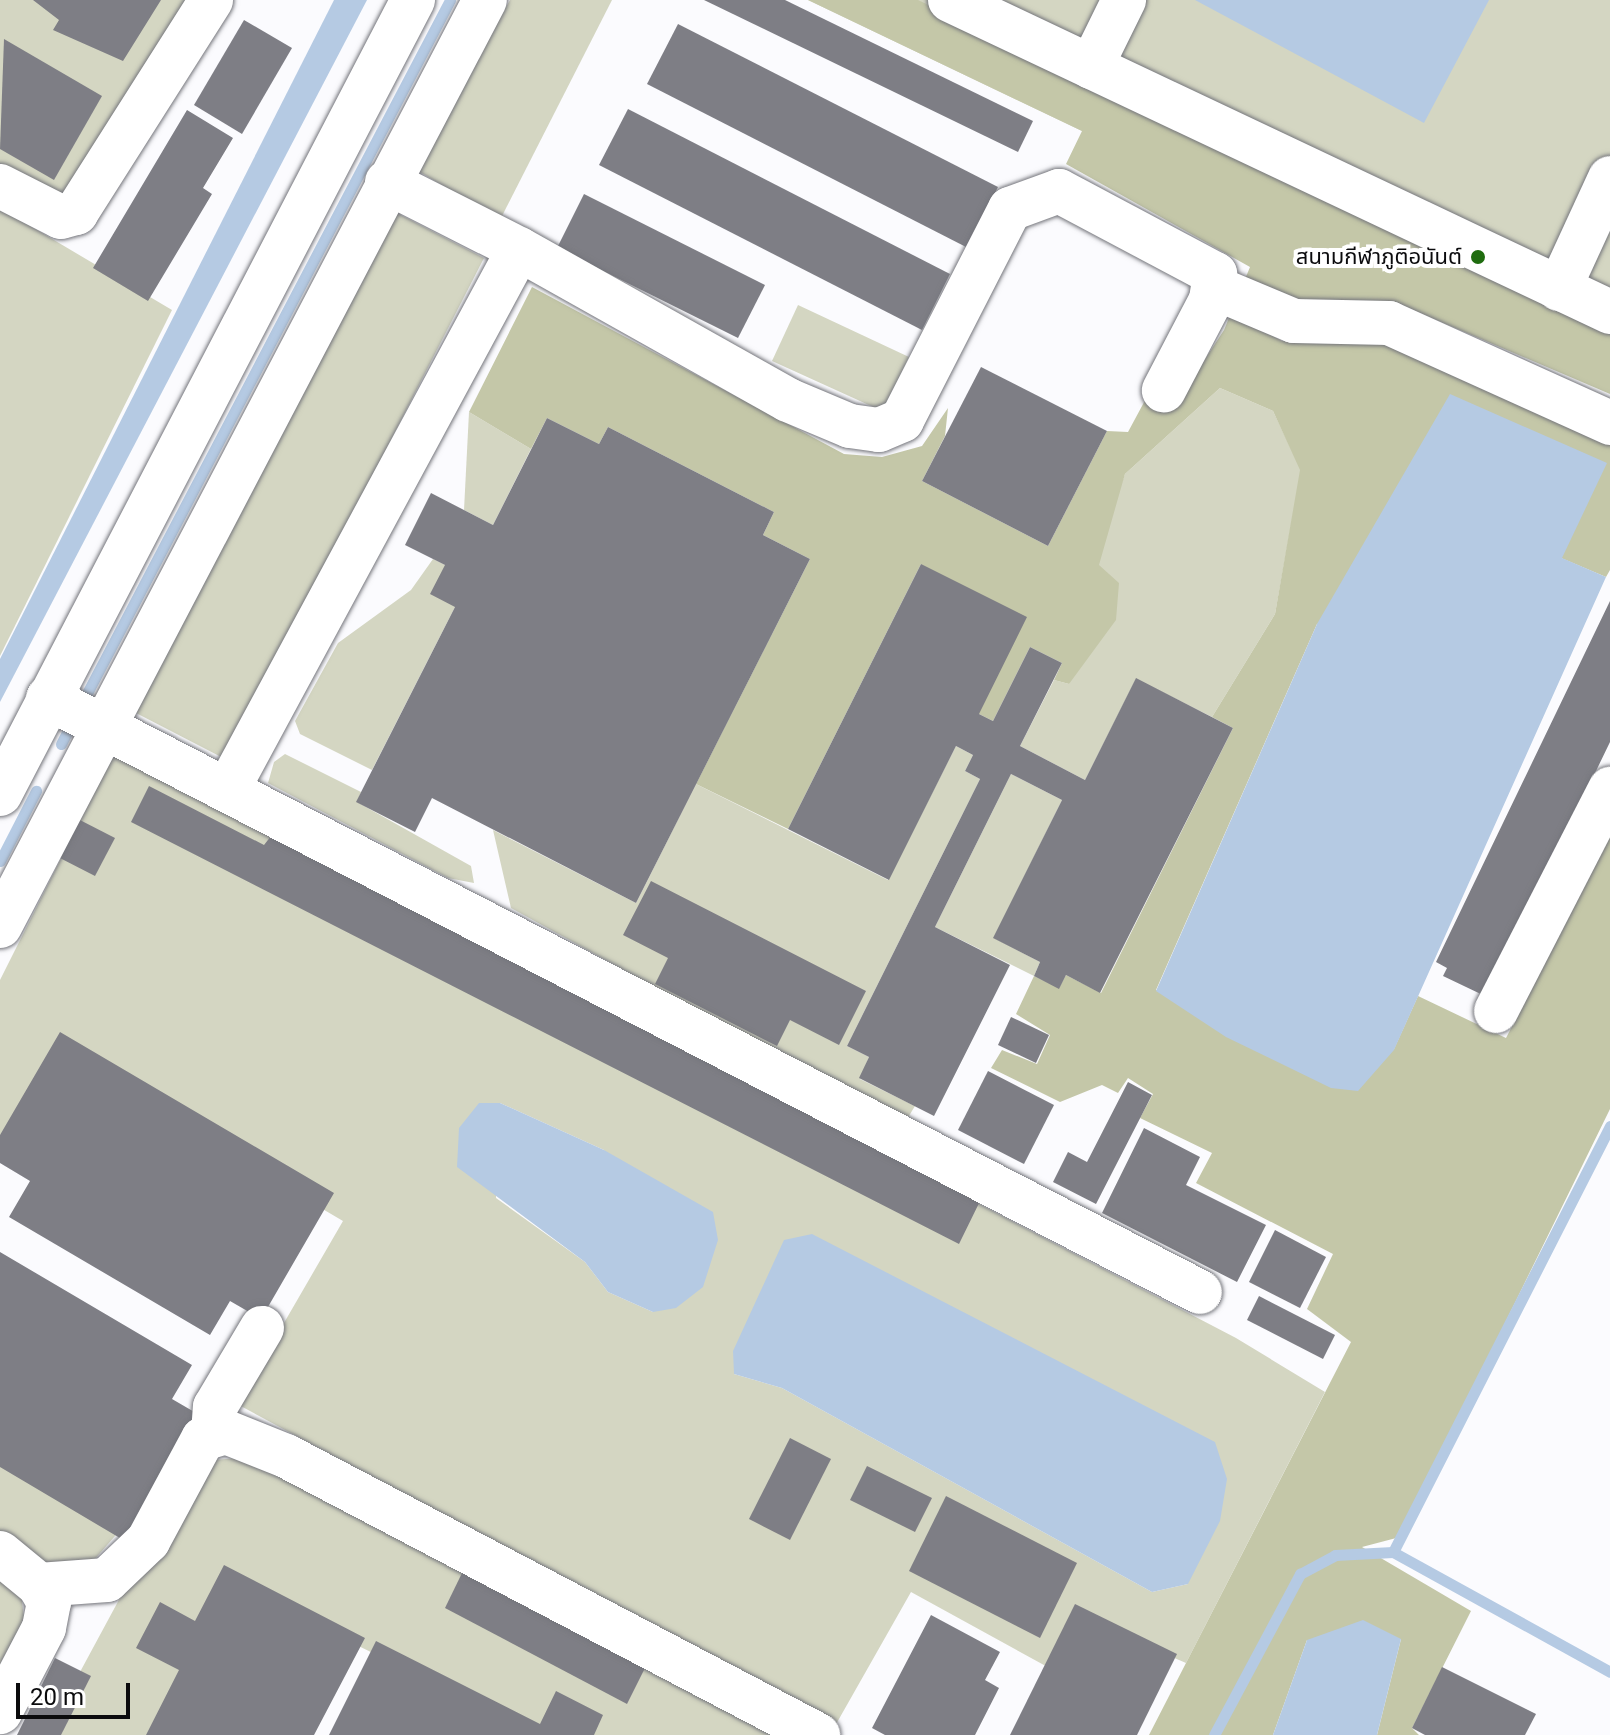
<!DOCTYPE html>
<html>
<head>
<meta charset="utf-8">
<style>
  body { margin:0 }
  #map { position:relative; width:1610px; height:1735px; overflow:hidden; background:#fbfbfe; font-family:Roboto,"Noto Sans Thai",sans-serif }
  div>[style] { position:absolute }
  .green>* { inset:0; background:#d4d6c2 }
  .forest>* { inset:0; background:#c4c7a8 }
  .water>* { inset:0; background:#b5cae3 }
  .stream>* { height:11px; margin:-5.5px; padding:0 5.5px; transform-origin:5.5px; border-radius:5.5px; background:#b5cae3 }
  .building>* { inset:0; background:#7e7e85 }
  .roads { filter:drop-shadow(0 0 2px #74757b) drop-shadow(0 0 2px #74757b) }
  .minor>* { height:44px; margin:-22px; padding:0 22px; transform-origin:22px; border-radius:22px; background:#fff }
  .dots>* { width:22px; height:22px; translate:-50% -50%; box-sizing:border-box; border:4px solid #fff; border-radius:50% }
  span { translate:-50% -50%; white-space:nowrap; text-align:center; line-height:1.15; -webkit-text-stroke:8px #fff; paint-order:stroke }
  .poi-label { font-size:22px; color:#0b0b0d }
  .right { translate:-100% -50%; text-align:right }
  .scale { position:absolute; left:16px; top:1683px; width:114px; height:36px; box-sizing:border-box; border:4px solid #0b0b0d; border-top:0; padding-left:10px; font-size:24px; line-height:28px; white-space:nowrap; color:#0b0b0d; -webkit-text-stroke:6px #fff; paint-order:stroke }
</style>
</head>
<body>
<div id="map">
  <div class="green">
    <i style="clip-path:polygon(0 0,187px 0,68px 199px,0 172px)"></i>
    <i style="clip-path:polygon(510px 0,612px 0,500px 220px,415px 169px)"></i>
    <i style="clip-path:polygon(808px 0,1610px 0,1610px 384px,1082px 131px)"></i>
    <i style="clip-path:polygon(0 208px,172px 310px,0 656px)"></i>
    <i style="clip-path:polygon(393px 211px,484px 258px,227px 760px,136px 713px)"></i>
    <i style="clip-path:polygon(798px 305px,909px 357px,882px 411px,772px 361px)"></i>
    <i style="clip-path:polygon(1220px 388px,1273px 411px,1301px 470px,1275px 614px,1212px 717px,1136px 679px,1085px 780px,1020px 746px,1054px 680px,1069px 684px,1103px 533px,1125px 474px)"></i>
    <i style="clip-path:polygon(469px 412px,531px 449px,493px 525px,464px 510px)"></i>
    <i style="clip-path:polygon(433px 559px,445px 565px,455px 607px,372px 770px,300px 734px,295px 721px,338px 643px,411px 590px)"></i>
    <i style="clip-path:polygon(956px 746px,973px 755px,965px 771px,980px 779px,847px 1046px,869px 1057px,860px 1079px,915px 1106px,904px 1124px,511px 908px,493px 830px,636px 903px,696px 784px,888px 880px)"></i>
    <i style="clip-path:polygon(evenodd,114px 753px,1236px 1338px,1325px 1392px,1186px 1663px,1079px 1617px,1053px 1670px,911px 1592px,835px 1726px,237px 1404px,343px 1221px,59px 1054px,0 1151px,0 980px,114px 753px,500px 1103px,604px 1150px,653px 1312px,608px 1292px,585px 1262px,496px 1198px,500px 1103px,114px 753px,765px 1294px,1188px 1584px,1152px 1592px,782px 1388px,734px 1374px,765px 1294px)"></i>
    <i style="clip-path:polygon(285px 754px,361px 792px,357px 802px,471px 866px,474px 883px,448px 878px,268px 783px,274px 762px)"></i>
    <i style="clip-path:polygon(1011px 774px,1062px 800px,994px 938px,1040px 962px,1034px 976px,935px 927px)"></i>
    <i style="clip-path:polygon(0 1454px,122px 1528px,87px 1568px,60px 1574px,0 1540px)"></i>
    <i style="clip-path:polygon(238px 1458px,268px 1469px,783px 1735px,540px 1735px,230px 1583px,147px 1735px,46px 1735px,121px 1596px,214px 1460px)"></i>
    <i style="clip-path:polygon(0 1579px,21px 1592px,24px 1619px,0 1664px)"></i>
  </div>
  <div class="forest">
    <i style="clip-path:polygon(808px 0,918px 0,1610px 333px,1610px 394px,1406px 307px,1252px 324px,1282px 341px,1384px 341px,1610px 443px,1610px 570px,1606px 577px,1561px 558px,1317px 624px,1156px 990px,1394px 1049px,1418px 996px,1506px 1038px,1610px 836px,1610px 1109px,1400px 1537px,1362px 1547px,1471px 1611px,1412px 1728px,1419px 1735px,1377px 1735px,1401px 1639px,1307px 1640px,1273px 1735px,1149px 1735px,1351px 1342px,1307px 1309px,1333px 1254px,1196px 1183px,1212px 1153px,1140px 1118px,1153px 1094px,1128px 1078px,1118px 1093px,1102px 1085px,1060px 1102px,991px 1068px,1002px 1050px,1037px 1064px,1050px 1035px,1016px 1014px,1034px 976px,1059px 988px,1066px 975px,1101px 993px,1233px 728px,1212px 717px,1275px 614px,1300px 470px,1273px 411px,1220px 388px,1125px 474px,1099px 565px,1119px 583px,1116px 620px,1069px 684px,1054px 680px,1062px 663px,1030px 647px,993px 721px,979px 714px,921px 564px,788px 829px,696px 784px,810px 559px,763px 535px,774px 512px,608px 427px,599px 444px,547px 418px,531px 449px,469px 412px,532px 287px,844px 454px,882px 457px,922px 446px,948px 408px,945px 436px,922px 481px,1048px 546px,1107px 431px,1128px 432px,1149px 393px,1185px 390px,1224px 330px,1250px 267px,1066px 164px,1082px 131px)"></i>
  </div>
  <div class="water">
    <i style="clip-path:polygon(334px 0,367px 0,0 702px,0 659px)"></i>
    <i style="clip-path:polygon(1195px 0,1489px 0,1424px 123px)"></i>
    <i style="clip-path:polygon(1450px 394px,1607px 463px,1562px 558px,1606px 577px,1394px 1050px,1358px 1091px,1331px 1088px,1226px 1037px,1156px 991px,1317px 624px)"></i>
    <i style="clip-path:polygon(479px 1103px,500px 1103px,604px 1150px,713px 1212px,718px 1240px,703px 1287px,676px 1308px,653px 1312px,608px 1292px,585px 1262px,457px 1167px,459px 1128px)"></i>
    <i style="clip-path:polygon(812px 1234px,1215px 1442px,1227px 1479px,1220px 1521px,1188px 1584px,1152px 1592px,782px 1388px,734px 1374px,733px 1351px,784px 1240px)"></i>
    <i style="clip-path:polygon(1363px 1620px,1401px 1639px,1377px 1735px,1273px 1735px,1307px 1640px)"></i>
  </div>
  <div class="stream">
    <i style="left:84px;top:699px;width:789px;rotate:-62.36deg"></i>
    <i style="left:61px;top:744px;width:20px;rotate:-63deg"></i>
    <i style="left:0;top:861px;width:79px;rotate:-62.8deg"></i>
    <i style="left:1393px;top:1552px;width:248px;rotate:28.9deg"></i>
    <i style="left:1214px;top:1735px;width:183px;rotate:-61.9deg"></i>
    <i style="left:1300px;top:1574px;width:40px;rotate:-28deg"></i>
    <i style="left:1335px;top:1555px;width:58px;rotate:-3deg"></i>
    <i style="left:1393px;top:1552px;width:478px;rotate:-63deg"></i>
  </div>
  <div class="building">
    <i style="clip-path:polygon(33px 0,161px 0,123px 61px,53px 30px,59px 20px)"></i>
    <i style="clip-path:polygon(704px 0,785px 0,1033px 121px,1018px 152px)"></i>
    <i style="clip-path:polygon(244px 20px,292px 48px,242px 134px,194px 105px)"></i>
    <i style="clip-path:polygon(678px 24px,998px 187px,968px 248px,647px 84px)"></i>
    <i style="clip-path:polygon(4px 39px,102px 96px,54px 180px,0 149px)"></i>
    <i style="clip-path:polygon(628px 109px,950px 274px,922px 330px,599px 165px)"></i>
    <i style="clip-path:polygon(187px 110px,233px 138px,203px 188px,212px 194px,148px 301px,93px 268px)"></i>
    <i style="clip-path:polygon(584px 194px,765px 285px,738px 338px,557px 248px)"></i>
    <i style="clip-path:polygon(981px 367px,1107px 431px,1048px 546px,922px 481px)"></i>
    <i style="clip-path:polygon(547px 418px,599px 444px,608px 427px,774px 512px,763px 535px,810px 559px,636px 903px,432px 798px,415px 832px,356px 802px,455px 607px,430px 594px,445px 565px,405px 545px,431px 493px,493px 525px)"></i>
    <i style="clip-path:polygon(921px 564px,1027px 617px,979px 714px,993px 721px,1030px 647px,1062px 663px,1020px 746px,1085px 780px,1136px 678px,1233px 728px,1100px 993px,1066px 975px,1059px 989px,1034px 976px,1040px 962px,993px 938px,1062px 800px,1011px 774px,935px 927px,1010px 965px,934px 1116px,859px 1078px,869px 1057px,847px 1046px,980px 779px,965px 771px,973px 755px,956px 746px,889px 880px,788px 829px)"></i>
    <i style="clip-path:polygon(1610px 601px,1610px 742px,1487px 997px,1443px 976px,1447px 968px,1436px 962px)"></i>
    <i style="clip-path:polygon(149px 786px,264px 845px,275px 831px,984px 1193px,959px 1244px,131px 822px)"></i>
    <i style="clip-path:polygon(76px 818px,115px 838px,95px 876px,56px 856px)"></i>
    <i style="clip-path:polygon(651px 881px,866px 991px,839px 1045px,790px 1020px,777px 1046px,655px 984px,668px 958px,623px 935px)"></i>
    <i style="clip-path:polygon(1011px 1017px,1049px 1035px,1036px 1063px,998px 1045px)"></i>
    <i style="clip-path:polygon(60px 1032px,334px 1193px,261px 1319px,230px 1301px,210px 1335px,9px 1217px,30px 1181px,0 1163px,0 1135px)"></i>
    <i style="clip-path:polygon(988px 1071px,1054px 1105px,1024px 1164px,958px 1130px)"></i>
    <i style="clip-path:polygon(1128px 1082px,1152px 1095px,1096px 1204px,1053px 1182px,1068px 1152px,1087px 1162px)"></i>
    <i style="clip-path:polygon(1144px 1128px,1200px 1157px,1186px 1185px,1266px 1225px,1237px 1282px,1102px 1213px)"></i>
    <i style="clip-path:polygon(1275px 1230px,1326px 1257px,1300px 1308px,1249px 1282px)"></i>
    <i style="clip-path:polygon(0 1252px,192px 1365px,172px 1399px,203px 1417px,130px 1544px,0 1467px)"></i>
    <i style="clip-path:polygon(1259px 1296px,1335px 1335px,1323px 1359px,1247px 1320px)"></i>
    <i style="clip-path:polygon(790px 1438px,831px 1459px,790px 1540px,749px 1519px)"></i>
    <i style="clip-path:polygon(867px 1466px,932px 1498px,915px 1532px,850px 1500px)"></i>
    <i style="clip-path:polygon(946px 1496px,1077px 1563px,1040px 1638px,909px 1571px)"></i>
    <i style="clip-path:polygon(224px 1565px,365px 1638px,314px 1735px,146px 1735px,179px 1670px,136px 1648px,160px 1602px,195px 1621px)"></i>
    <i style="clip-path:polygon(462px 1573px,645px 1668px,627px 1704px,445px 1608px)"></i>
    <i style="clip-path:polygon(1075px 1604px,1177px 1654px,1137px 1735px,1010px 1735px)"></i>
    <i style="clip-path:polygon(931px 1615px,1000px 1652px,985px 1680px,999px 1688px,975px 1735px,885px 1735px,872px 1728px)"></i>
    <i style="clip-path:polygon(376px 1641px,540px 1724px,556px 1691px,603px 1715px,594px 1735px,329px 1735px)"></i>
    <i style="clip-path:polygon(55px 1658px,91px 1676px,61px 1735px,17px 1735px)"></i>
    <i style="clip-path:polygon(1442px 1667px,1536px 1714px,1525px 1735px,1425px 1735px,1412px 1728px)"></i>
  </div>
  <div class="roads">
    <div class="minor">
      <i style="left:950px;top:0;width:730px;rotate:25.3deg"></i>
      <i style="left:1091px;top:67px;width:75px;rotate:-63.8deg"></i>
      <i style="left:0;top:186px;width:68px;rotate:26.9deg"></i>
      <i style="left:61px;top:217px;width:16px;rotate:-15deg"></i>
      <i style="left:76px;top:213px;width:252px;rotate:-57.6deg"></i>
      <i style="left:519px;top:249px;width:308px;rotate:29.3deg"></i>
      <i style="left:788px;top:400px;width:67px;rotate:22.8deg"></i>
      <i style="left:850px;top:426px;width:29px;rotate:8deg"></i>
      <i style="left:879px;top:430px;width:25px;rotate:-23deg"></i>
      <i style="left:902px;top:420px;width:237px;rotate:-62.9deg"></i>
      <i style="left:1010px;top:209px;width:52px;rotate:-20.2deg"></i>
      <i style="left:1059px;top:191px;width:177px;rotate:28deg"></i>
      <i style="left:1215px;top:274px;width:26px;rotate:99deg"></i>
      <i style="left:1211px;top:300px;width:102px;rotate:117.6deg"></i>
      <i style="left:1213px;top:287px;width:88px;rotate:22.8deg"></i>
      <i style="left:1294px;top:321px;width:95px;rotate:1.2deg"></i>
      <i style="left:1389px;top:323px;width:243px;rotate:24.3deg"></i>
      <i style="left:1559px;top:289px;width:122px;rotate:-65.3deg"></i>
      <i style="left:48px;top:698px;width:1296px;rotate:27.28deg"></i>
      <i style="left:229px;top:787px;width:611px;rotate:-61.67deg"></i>
      <i style="left:519px;top:249px;width:148px;rotate:-153.1deg"></i>
      <i style="left:0;top:794px;width:895px;rotate:-62.52deg"></i>
      <i style="left:0;top:926px;width:1045px;rotate:-62.36deg"></i>
      <i style="left:1496px;top:1011px;width:250px;rotate:-62.8deg"></i>
      <i style="left:213px;top:1434px;width:27px;rotate:-86deg"></i>
      <i style="left:215px;top:1407px;width:92px;rotate:-59.3deg"></i>
      <i style="left:0;top:1553px;width:50px;rotate:39.4deg"></i>
      <i style="left:39px;top:1585px;width:20px;rotate:60deg"></i>
      <i style="left:49px;top:1602px;width:26px;rotate:101deg"></i>
      <i style="left:44px;top:1628px;width:95px;rotate:117.6deg"></i>
      <i style="left:39px;top:1585px;width:68px;rotate:-4.2deg"></i>
      <i style="left:107px;top:1580px;width:57px;rotate:-43.6deg"></i>
      <i style="left:148px;top:1541px;width:116px;rotate:-61.7deg"></i>
      <i style="left:203px;top:1439px;width:24px;rotate:-17deg"></i>
      <i style="left:226px;top:1432px;width:65px;rotate:21.8deg"></i>
      <i style="left:286px;top:1456px;width:601px;rotate:27.67deg"></i>
    </div>
  </div>
  <div class="dots">
    <i style="left:1478px;top:257px;background:#1f6c0f"></i>
  </div>
  <div class="poi-label">
    <span class="right" style="left:1462px;top:257px">สนามกีฬาภูติอนันต์</span>
  </div>
  <div class="scale">20 m</div>
</div>
</body>
</html>
